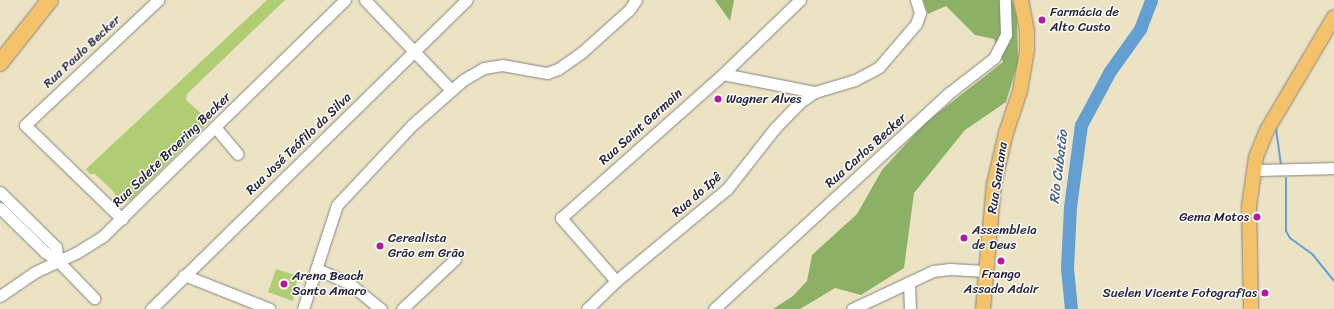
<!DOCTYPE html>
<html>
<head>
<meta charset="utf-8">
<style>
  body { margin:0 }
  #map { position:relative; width:1334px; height:309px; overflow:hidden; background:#ece3c4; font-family:Sriracha,sans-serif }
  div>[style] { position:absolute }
  .green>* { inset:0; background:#b1cd73 }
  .forest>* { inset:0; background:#8cb065 }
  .stream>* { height:2px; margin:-1px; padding:0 1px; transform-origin:1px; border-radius:1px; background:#649fd4 }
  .river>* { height:13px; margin:-6.5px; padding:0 6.5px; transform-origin:6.5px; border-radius:6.5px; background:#649fd4 }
  .roads { filter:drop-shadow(0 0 1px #878280) drop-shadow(0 0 1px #878280) }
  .minor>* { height:11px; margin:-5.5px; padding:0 5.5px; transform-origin:5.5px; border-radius:5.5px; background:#fff }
  .major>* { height:14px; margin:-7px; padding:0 7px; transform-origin:7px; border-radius:7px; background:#f3c26a }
  .highway>* { height:16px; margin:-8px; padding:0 8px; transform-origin:8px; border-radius:8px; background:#f3c26a }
  .dots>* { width:11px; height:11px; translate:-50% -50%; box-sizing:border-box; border:2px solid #fdfcf7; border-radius:50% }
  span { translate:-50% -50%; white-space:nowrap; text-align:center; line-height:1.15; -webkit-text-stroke:3px #fdfcf7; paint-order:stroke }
  .poi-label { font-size:13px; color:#22223b }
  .left { translate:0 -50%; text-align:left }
  .right { translate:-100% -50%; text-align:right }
  .street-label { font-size:13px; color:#22223b }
  .water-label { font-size:14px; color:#405a80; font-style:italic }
</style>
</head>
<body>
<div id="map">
  <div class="green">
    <i style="clip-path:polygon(267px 0,285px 0,187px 94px,186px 100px,210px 121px,132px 199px,124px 203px,117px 201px,114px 192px,95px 174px,90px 174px,86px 169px)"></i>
    <i style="clip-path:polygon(276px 269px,298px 276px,293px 301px,268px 292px)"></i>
  </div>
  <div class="forest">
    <i style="clip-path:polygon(715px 0,734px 0,730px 21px)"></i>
    <i style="clip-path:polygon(923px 0,1012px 0,1017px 17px,1018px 62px,1006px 102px,965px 130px,914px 193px,904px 268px,861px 295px,835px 288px,800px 309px,773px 309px,793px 296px,807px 281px,812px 255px,857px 214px,882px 170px,925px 123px,1003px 62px,994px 39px,975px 35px,946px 6px,928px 14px)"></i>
  </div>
  <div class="stream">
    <i style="left:1276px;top:129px;width:36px;rotate:82deg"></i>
    <i style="left:1286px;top:178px;width:53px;rotate:90deg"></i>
    <i style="left:1286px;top:231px;width:8px;rotate:60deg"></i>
    <i style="left:1290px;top:238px;width:29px;rotate:36deg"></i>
    <i style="left:1313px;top:255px;width:33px;rotate:51deg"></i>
  </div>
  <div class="river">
    <i style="left:1071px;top:309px;width:41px;rotate:-95.6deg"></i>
    <i style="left:1067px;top:268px;width:61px;rotate:-87.2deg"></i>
    <i style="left:1070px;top:207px;width:83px;rotate:-82.4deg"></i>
    <i style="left:1081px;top:125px;width:61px;rotate:-61.8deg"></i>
    <i style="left:1110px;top:71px;width:52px;rotate:-54.5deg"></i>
    <i style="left:1140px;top:29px;width:31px;rotate:-69deg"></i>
  </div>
  <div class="roads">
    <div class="minor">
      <i style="left:365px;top:0;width:124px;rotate:46.3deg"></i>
      <i style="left:723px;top:74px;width:94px;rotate:11.1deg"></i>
      <i style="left:815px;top:92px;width:42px;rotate:-16.7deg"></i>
      <i style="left:855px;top:80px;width:27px;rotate:-28deg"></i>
      <i style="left:879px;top:67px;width:57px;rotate:-49.3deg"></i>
      <i style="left:916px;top:24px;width:12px;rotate:-70deg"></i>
      <i style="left:920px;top:13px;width:14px;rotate:-107deg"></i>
      <i style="left:215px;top:127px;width:35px;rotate:50deg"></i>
      <i style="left:1253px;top:170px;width:81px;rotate:-1.4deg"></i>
      <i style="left:0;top:192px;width:78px;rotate:44.5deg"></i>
      <i style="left:56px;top:247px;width:14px;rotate:82deg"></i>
      <i style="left:0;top:208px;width:63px;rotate:44.4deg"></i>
      <i style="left:45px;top:252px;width:16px;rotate:35deg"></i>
      <i style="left:58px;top:261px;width:52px;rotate:45.8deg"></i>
      <i style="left:122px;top:219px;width:135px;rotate:-135.9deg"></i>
      <i style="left:25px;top:125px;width:183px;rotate:-43.2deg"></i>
      <i style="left:317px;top:269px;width:36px;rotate:24deg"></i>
      <i style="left:350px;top:284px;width:40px;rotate:39deg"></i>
      <i style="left:184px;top:275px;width:92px;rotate:21.6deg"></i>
      <i style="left:616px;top:281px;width:84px;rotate:-131.1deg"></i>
      <i style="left:561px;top:218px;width:217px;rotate:-41.6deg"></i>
      <i style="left:723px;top:74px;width:107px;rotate:-43.9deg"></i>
      <i style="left:909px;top:282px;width:27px;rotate:88deg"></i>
      <i style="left:0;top:296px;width:42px;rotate:-34.4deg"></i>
      <i style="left:35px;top:272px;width:45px;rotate:-24.9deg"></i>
      <i style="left:76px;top:253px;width:32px;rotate:-32deg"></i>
      <i style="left:103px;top:236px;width:338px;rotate:-44.3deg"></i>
      <i style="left:151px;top:309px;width:442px;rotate:-44.4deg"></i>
      <i style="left:303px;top:309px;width:109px;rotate:-71.9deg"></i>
      <i style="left:337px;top:205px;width:110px;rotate:-46.8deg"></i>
      <i style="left:412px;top:125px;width:68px;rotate:-41.4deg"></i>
      <i style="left:463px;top:80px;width:24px;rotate:-30deg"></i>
      <i style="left:484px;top:68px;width:18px;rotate:-9deg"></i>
      <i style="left:502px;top:65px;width:46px;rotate:10.1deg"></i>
      <i style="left:547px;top:73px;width:12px;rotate:-20deg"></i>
      <i style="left:558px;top:69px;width:28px;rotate:-35deg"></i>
      <i style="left:581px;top:53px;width:64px;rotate:-41.9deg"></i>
      <i style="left:629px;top:10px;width:12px;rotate:-55deg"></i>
      <i style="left:402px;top:309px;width:73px;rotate:-43.3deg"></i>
      <i style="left:587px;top:309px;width:40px;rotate:-44deg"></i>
      <i style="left:616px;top:281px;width:144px;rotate:-39.7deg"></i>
      <i style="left:727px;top:189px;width:78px;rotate:-51.8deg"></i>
      <i style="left:775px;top:128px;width:35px;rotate:-46deg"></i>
      <i style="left:799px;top:103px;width:19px;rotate:-35deg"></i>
      <i style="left:714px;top:309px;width:319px;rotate:-42.6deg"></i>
      <i style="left:949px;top:93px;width:57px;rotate:-37.9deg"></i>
      <i style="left:994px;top:58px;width:27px;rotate:-63deg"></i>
      <i style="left:1006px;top:34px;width:34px;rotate:-92deg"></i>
      <i style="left:852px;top:309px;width:89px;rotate:-25.1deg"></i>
      <i style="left:933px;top:271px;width:17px;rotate:-7deg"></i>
      <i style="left:950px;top:269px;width:36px;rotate:3deg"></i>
    </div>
    <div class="major">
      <i style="left:983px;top:309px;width:125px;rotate:-85deg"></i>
      <i style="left:994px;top:184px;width:52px;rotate:-76.8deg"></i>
      <i style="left:1006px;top:133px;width:44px;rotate:-71.6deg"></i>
      <i style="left:1020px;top:91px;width:42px;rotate:-80.3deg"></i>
      <i style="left:1027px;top:50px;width:19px;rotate:-90deg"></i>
      <i style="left:1027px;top:31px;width:32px;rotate:-101deg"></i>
      <i style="left:1251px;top:309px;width:102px;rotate:-91.1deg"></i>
      <i style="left:1249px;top:207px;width:50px;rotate:-82deg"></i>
      <i style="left:1256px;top:157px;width:29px;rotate:-68deg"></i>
      <i style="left:1267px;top:130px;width:131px;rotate:-59.3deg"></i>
    </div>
    <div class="highway">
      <i style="left:0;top:63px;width:80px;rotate:-51.6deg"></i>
    </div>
  </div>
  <div class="dots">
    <i style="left:1042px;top:20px;background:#b5179e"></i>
    <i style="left:718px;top:99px;background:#b5179e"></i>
    <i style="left:1257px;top:217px;background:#b5179e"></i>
    <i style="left:964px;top:238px;background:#b5179e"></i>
    <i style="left:380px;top:246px;background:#b5179e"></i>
    <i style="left:1001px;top:261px;background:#b5179e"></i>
    <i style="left:284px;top:284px;background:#b5179e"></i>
    <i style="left:1265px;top:293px;background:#b5179e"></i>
  </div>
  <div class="poi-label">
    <span class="left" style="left:1050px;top:20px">Farmácia de<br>Alto Custo</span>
    <span class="left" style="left:726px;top:99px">Wagner Alves</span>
    <span class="right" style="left:1249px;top:217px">Gema Motos</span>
    <span class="left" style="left:972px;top:238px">Assembleia<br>de Deus</span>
    <span class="left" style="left:388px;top:246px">Cerealista<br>Grão em Grão</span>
    <span style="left:1001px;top:282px">Frango<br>Assado Adair</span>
    <span class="left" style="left:292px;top:284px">Arena Beach<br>Santo Amaro</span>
    <span class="right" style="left:1257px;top:293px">Suelen Vicente Fotografias</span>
  </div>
  <div class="street-label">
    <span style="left:82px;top:52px;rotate:-43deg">Rua Paulo Becker</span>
    <span style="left:641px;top:127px;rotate:-42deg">Rua Saint Germain</span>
    <span style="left:299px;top:144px;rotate:-44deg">Rua José Teófilo da Silva</span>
    <span style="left:172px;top:150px;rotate:-44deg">Rua Salete Broering Becker</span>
    <span style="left:866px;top:151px;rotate:-42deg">Rua Carlos Becker</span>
    <span style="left:998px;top:178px;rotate:-81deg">Rua Santana</span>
    <span style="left:697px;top:195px;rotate:-41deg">Rua do Ipê</span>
  </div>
  <div class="water-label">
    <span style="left:1059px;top:167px;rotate:-83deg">Rio Cubatão</span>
  </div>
</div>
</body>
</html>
